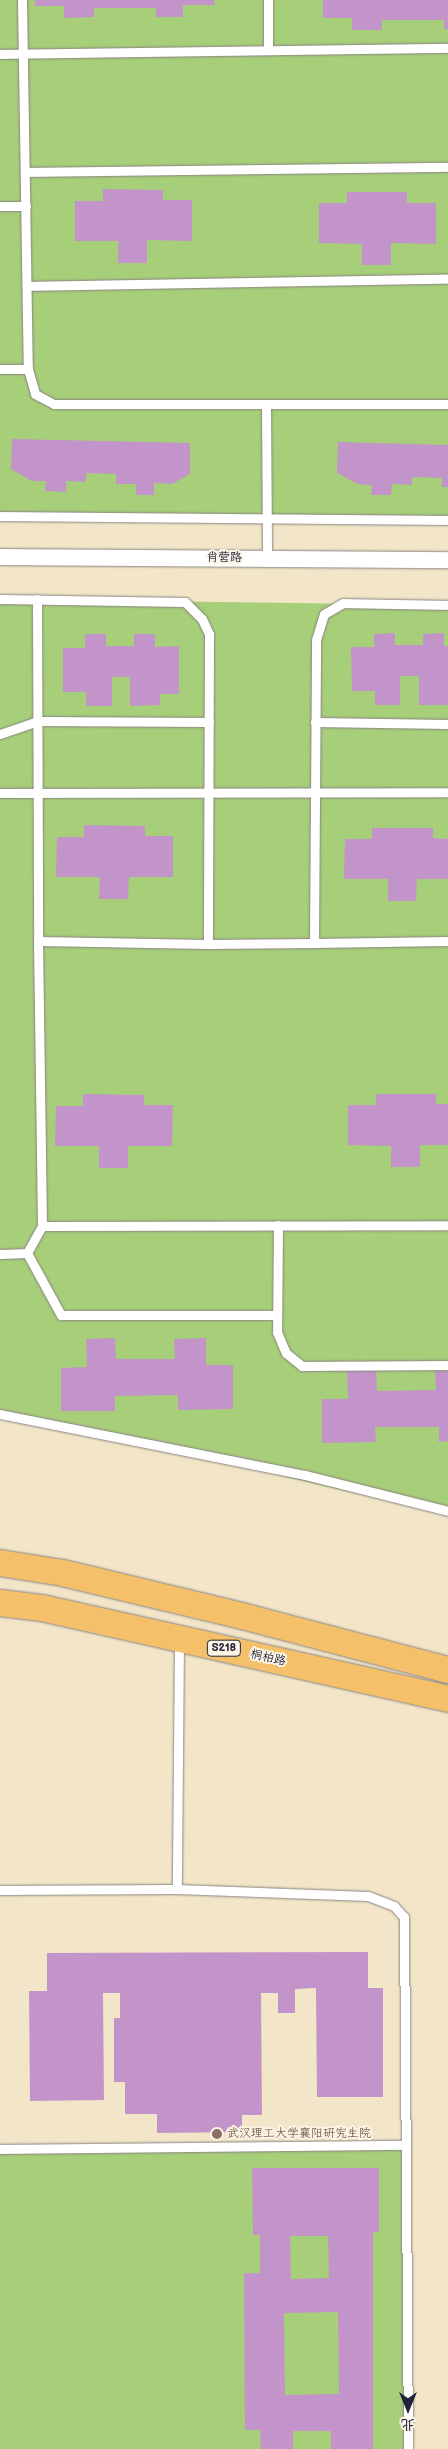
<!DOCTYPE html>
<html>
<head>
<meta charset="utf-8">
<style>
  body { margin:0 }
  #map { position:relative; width:448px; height:2449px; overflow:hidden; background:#f2e5c8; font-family:"Balsamiq Sans","LXGW WenKai TC",sans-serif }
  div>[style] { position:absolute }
  .green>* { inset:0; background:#a7ce79 }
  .building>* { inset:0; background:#c394c9 }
  .roads { filter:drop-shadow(0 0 1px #8a8482) drop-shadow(0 0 1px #8a8482) }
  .lane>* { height:9px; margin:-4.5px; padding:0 4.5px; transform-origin:4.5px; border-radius:4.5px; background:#fff }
  .street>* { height:16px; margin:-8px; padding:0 8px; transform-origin:8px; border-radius:8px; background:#fff }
  .primary>* { height:26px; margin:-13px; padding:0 13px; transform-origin:13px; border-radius:13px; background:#f4c16a }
  .dots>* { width:14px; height:14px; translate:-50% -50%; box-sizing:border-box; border:2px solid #fcf5e5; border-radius:50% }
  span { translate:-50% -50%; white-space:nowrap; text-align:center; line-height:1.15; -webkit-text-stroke:4px #fcf5e5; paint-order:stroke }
  .shield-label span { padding:1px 4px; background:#fcf5e5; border:1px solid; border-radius:4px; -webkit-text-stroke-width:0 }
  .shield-label { font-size:11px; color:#22223b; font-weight:700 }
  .street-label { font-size:12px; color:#22223b }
  .education-label { font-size:12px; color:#785e54 }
  .left { translate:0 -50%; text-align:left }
  .north { position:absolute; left:383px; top:2384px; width:50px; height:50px; -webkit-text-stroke:4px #fcf5e5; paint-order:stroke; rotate:180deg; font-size:14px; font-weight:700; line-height:20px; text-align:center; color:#22223b }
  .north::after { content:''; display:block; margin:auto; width:18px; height:22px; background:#22223b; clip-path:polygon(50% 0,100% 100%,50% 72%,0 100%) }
</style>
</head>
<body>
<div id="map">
  <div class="green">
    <i style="clip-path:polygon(0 0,448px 0,448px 520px,0 516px)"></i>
    <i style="clip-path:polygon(0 599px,448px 605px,448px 1515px,48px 1421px,0 1414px)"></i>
    <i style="clip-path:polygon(406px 2145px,408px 2449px,0 2449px,0 2150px)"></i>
  </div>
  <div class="building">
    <i style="clip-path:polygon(35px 0,214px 0,215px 5px,183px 5px,183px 17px,156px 17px,156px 8px,94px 8px,94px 17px,64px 18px,64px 6px,35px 6px)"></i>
    <i style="clip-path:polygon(323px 0,448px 0,448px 29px,444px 29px,444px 20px,382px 20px,382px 30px,352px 30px,352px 18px,323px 18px)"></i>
    <i style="clip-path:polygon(103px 189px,163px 190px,163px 200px,192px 200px,192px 241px,147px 240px,147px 263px,118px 263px,118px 241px,75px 241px,75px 201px,103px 201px)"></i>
    <i style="clip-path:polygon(347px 192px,407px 192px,407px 203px,436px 203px,436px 244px,391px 243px,391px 265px,362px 265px,362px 244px,319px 243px,319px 203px,347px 203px)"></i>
    <i style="clip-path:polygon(12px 439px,190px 443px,190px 474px,172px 484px,154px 483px,154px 495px,136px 495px,136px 484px,116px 484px,116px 474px,86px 473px,86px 482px,66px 481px,66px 492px,45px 491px,46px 481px,32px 481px,11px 469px)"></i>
    <i style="clip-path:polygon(338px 442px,448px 445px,448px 487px,442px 487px,442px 478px,412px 477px,412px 485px,392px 484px,391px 495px,371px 495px,372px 485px,358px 484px,337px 473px)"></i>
    <i style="clip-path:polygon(395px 633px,395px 645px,423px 645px,423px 634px,444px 633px,444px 646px,448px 646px,448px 705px,419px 705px,419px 676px,400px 676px,400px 705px,375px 705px,375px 691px,352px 691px,351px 647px,374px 647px,374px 634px)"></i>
    <i style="clip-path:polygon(85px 634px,106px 634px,106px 646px,134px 646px,134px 634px,155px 634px,155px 647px,179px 646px,179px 694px,160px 694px,160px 705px,130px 706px,130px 677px,112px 677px,112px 706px,86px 706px,86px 692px,63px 692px,63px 648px,85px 648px)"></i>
    <i style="clip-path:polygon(84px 825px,145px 826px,145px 836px,173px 836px,173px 877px,129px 877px,128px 899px,99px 899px,100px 877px,56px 877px,57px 837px,84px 837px)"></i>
    <i style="clip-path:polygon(372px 828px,433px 828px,433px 838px,448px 839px,448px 879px,417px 879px,416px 901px,388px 901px,388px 879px,344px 879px,345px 839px,372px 839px)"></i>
    <i style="clip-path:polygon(83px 1094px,144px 1095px,144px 1105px,173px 1105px,172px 1146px,128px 1146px,128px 1168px,99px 1168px,99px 1146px,55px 1146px,56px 1106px,83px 1106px)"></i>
    <i style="clip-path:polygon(376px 1094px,436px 1094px,436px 1104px,448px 1104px,448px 1145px,420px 1145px,420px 1167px,391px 1167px,391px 1146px,348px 1145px,348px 1105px,376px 1105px)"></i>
    <i style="clip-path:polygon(115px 1338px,116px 1359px,175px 1359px,174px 1339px,206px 1338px,206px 1365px,233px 1365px,233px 1409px,178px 1410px,178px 1395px,115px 1396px,115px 1411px,61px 1411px,61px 1368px,87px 1367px,86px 1339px)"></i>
    <i style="clip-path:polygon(376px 1370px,377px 1391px,436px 1390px,435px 1371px,448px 1371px,448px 1441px,439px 1442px,439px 1427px,375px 1427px,376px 1442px,322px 1443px,322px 1399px,348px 1399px,347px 1371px)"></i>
    <i style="clip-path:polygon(368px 1952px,368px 1988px,383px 1988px,383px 2097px,317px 2097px,316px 1988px,295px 1989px,295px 2013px,278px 2013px,278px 1993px,261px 1993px,262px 2115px,242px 2115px,242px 2132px,157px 2133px,157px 2114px,125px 2114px,125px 2082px,114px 2082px,114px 2018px,120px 2018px,120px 1993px,103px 1993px,104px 2100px,30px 2101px,29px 1991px,47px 1991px,47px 1953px)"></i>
    <i style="clip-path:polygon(evenodd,252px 2168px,379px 2168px,379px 2232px,373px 2232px,373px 2449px,331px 2449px,331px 2431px,293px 2431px,293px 2449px,261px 2449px,260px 2430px,245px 2430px,244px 2273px,260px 2273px,260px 2235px,253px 2235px,252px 2168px,290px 2236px,328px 2236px,329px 2278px,291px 2279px,290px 2236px,252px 2168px,338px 2312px,339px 2394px,285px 2395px,284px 2313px,338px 2312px)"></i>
  </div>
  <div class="roads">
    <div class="lane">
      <i style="left:22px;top:0;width:369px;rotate:89.1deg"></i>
      <i style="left:28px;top:369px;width:26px;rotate:74deg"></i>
      <i style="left:35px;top:394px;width:21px;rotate:28deg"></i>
      <i style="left:54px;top:404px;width:394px"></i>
      <i style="left:268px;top:50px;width:50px;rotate:-90deg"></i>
      <i style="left:0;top:54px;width:448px;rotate:-0.8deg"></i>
      <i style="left:25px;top:172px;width:423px;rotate:-0.7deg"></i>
      <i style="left:0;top:206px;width:26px"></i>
      <i style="left:27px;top:286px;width:421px;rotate:-1deg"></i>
      <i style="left:0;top:369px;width:28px"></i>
      <i style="left:266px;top:404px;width:155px;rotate:89.6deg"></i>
      <i style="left:0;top:516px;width:448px;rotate:0.5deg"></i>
      <i style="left:0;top:599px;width:185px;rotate:0.9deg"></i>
      <i style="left:185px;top:602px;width:24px;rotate:45deg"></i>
      <i style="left:202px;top:619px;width:17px;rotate:65deg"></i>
      <i style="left:209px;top:634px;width:310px;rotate:90.2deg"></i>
      <i style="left:208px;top:944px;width:106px;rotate:-0.5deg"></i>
      <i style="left:314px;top:943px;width:303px;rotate:-89.6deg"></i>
      <i style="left:316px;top:640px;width:27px;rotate:-73deg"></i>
      <i style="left:324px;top:614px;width:22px;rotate:-30deg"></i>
      <i style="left:343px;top:603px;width:105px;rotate:1.1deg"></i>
      <i style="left:37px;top:599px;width:342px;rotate:89.8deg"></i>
      <i style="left:315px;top:722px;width:133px;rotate:0.9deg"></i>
      <i style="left:0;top:734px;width:40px;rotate:-18.9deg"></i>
      <i style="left:38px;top:721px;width:171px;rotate:0.3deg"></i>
      <i style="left:0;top:793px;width:448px;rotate:-0.1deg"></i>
      <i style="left:314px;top:943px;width:134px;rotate:-0.9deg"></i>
      <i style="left:278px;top:1225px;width:107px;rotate:90.5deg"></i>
      <i style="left:277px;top:1332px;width:23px;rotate:67deg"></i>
      <i style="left:286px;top:1353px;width:21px;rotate:39deg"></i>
      <i style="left:302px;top:1366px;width:146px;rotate:-0.4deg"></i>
      <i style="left:42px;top:1226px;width:285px;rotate:-90.8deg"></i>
      <i style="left:38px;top:941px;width:170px;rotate:1deg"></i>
      <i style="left:27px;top:1253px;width:71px;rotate:61.3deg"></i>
      <i style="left:61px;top:1315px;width:216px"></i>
      <i style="left:0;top:1254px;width:27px;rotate:-2deg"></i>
      <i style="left:27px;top:1253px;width:31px;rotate:-61deg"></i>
      <i style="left:42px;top:1226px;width:406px;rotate:-0.1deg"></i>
      <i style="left:0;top:1414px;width:311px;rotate:11.3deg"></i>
      <i style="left:305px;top:1475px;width:147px;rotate:14.1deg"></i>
      <i style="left:179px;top:1641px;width:248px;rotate:90.5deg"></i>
      <i style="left:177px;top:1889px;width:191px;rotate:2.1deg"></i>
      <i style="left:368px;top:1896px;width:28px;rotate:21deg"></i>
      <i style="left:394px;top:1906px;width:15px;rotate:48deg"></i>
      <i style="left:404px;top:1917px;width:532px;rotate:89.57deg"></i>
      <i style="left:0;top:1890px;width:177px;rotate:-0.3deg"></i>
      <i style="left:0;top:2149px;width:406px;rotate:-0.6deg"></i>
    </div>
    <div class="street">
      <i style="left:0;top:557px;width:448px;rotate:0.4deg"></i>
    </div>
    <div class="primary">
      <i style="left:0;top:1563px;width:64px;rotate:9deg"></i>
      <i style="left:63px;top:1573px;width:184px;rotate:13.5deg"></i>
      <i style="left:242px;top:1616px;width:213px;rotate:14.7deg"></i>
      <i style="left:0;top:1603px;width:42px;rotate:6.8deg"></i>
      <i style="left:42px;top:1608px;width:416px;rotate:12.6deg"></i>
    </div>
  </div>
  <div class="dots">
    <i style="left:217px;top:2134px;background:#8d6e63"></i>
  </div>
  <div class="shield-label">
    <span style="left:224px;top:1648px">S218</span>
  </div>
  <div class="street-label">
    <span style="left:224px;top:558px">肖营路</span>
    <span style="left:268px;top:1658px;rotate:13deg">桐柏路</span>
  </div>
  <div class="education-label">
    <span class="left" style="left:227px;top:2134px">武汉理工大学襄阳研究生院</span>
  </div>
  <div class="north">北</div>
</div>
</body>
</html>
